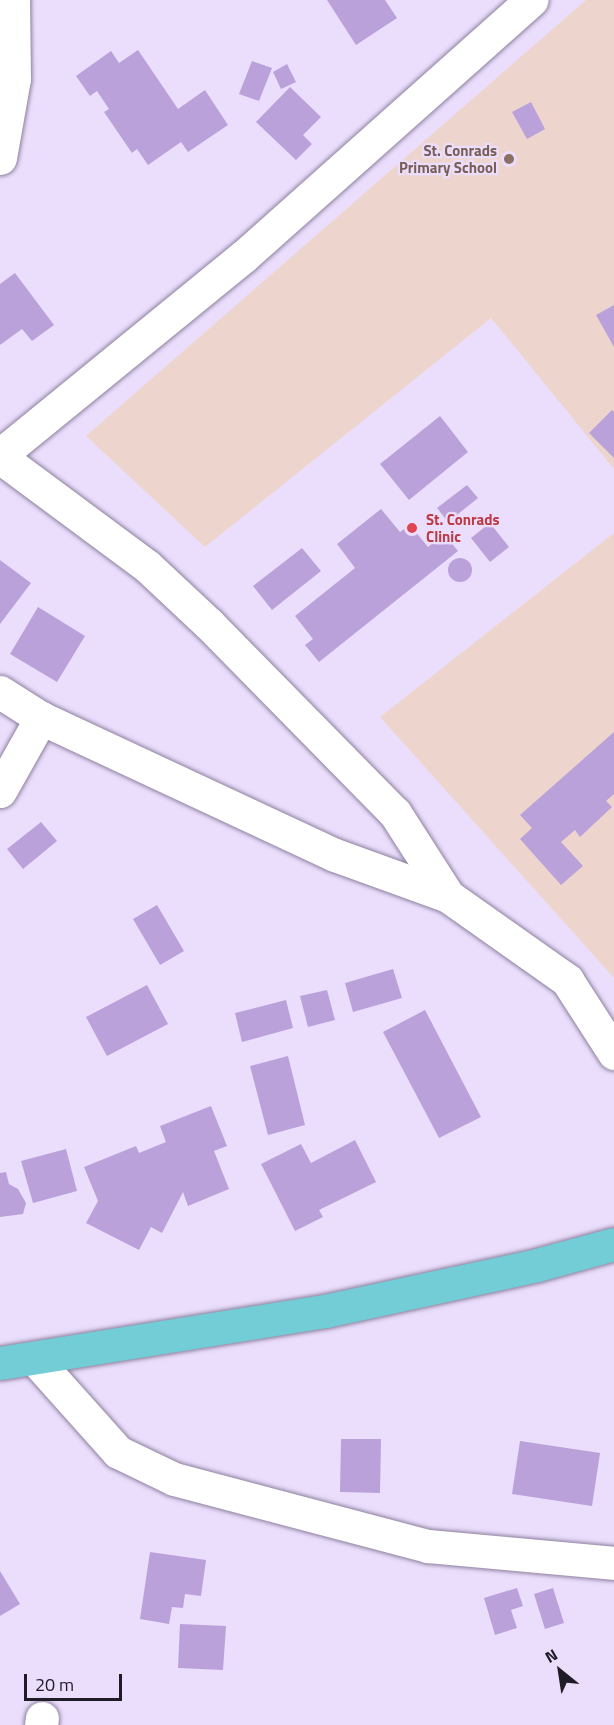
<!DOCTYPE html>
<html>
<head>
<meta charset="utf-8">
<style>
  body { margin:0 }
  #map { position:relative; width:614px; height:1725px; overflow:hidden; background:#ebdefd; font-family:"Titillium Web",sans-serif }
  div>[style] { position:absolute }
  .education>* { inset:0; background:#edd4cc }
  .building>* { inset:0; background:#baa1da }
  .round { border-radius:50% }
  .roads { filter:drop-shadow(0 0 2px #8d819e) drop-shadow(0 0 2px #8d819e) }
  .minor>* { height:33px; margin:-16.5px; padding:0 16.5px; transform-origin:16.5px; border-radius:16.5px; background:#fff }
  .major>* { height:33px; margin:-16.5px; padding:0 16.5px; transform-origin:16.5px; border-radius:16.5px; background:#72cdd7 }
  .dots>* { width:16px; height:16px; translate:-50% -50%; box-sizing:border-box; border:3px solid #ebdefd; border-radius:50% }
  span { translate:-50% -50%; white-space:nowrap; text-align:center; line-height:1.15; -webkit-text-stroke:4.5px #ebdefd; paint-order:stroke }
  .education-label { font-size:15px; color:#785e54; font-weight:700 }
  .right { translate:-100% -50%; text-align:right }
  .health-label { font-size:15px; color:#be3a42; font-weight:700 }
  .left { translate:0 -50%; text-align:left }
  .north { position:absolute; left:530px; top:1641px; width:60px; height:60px; -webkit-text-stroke:4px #ebdefd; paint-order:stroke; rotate:330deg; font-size:16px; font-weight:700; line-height:24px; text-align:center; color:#201c27 }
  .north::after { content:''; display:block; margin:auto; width:21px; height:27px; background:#201c27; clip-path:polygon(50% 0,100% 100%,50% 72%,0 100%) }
  .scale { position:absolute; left:24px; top:1674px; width:98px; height:27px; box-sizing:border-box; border:3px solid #201c27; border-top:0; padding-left:8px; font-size:18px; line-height:21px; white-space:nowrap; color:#201c27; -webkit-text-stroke:4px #ebdefd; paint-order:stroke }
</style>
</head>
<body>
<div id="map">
  <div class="education">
    <i style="clip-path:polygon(586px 0,614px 0,614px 469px,491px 318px,205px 547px,86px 436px)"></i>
    <i style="clip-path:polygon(614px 533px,614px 978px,380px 717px)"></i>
  </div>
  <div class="building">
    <i style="clip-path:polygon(327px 0,385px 0,397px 18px,356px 45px)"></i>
    <i style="clip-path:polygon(138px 50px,178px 109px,205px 90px,228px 125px,188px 152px,181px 142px,148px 165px,137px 149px,132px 153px,104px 112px,109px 109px,97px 91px,90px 96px,76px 76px,111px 51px,119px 63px)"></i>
    <i style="clip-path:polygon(252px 61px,272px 68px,259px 101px,239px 94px)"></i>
    <i style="clip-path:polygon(287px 64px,296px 82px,281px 89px,273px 72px)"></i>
    <i style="clip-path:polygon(290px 87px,321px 117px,303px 135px,312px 144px,296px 160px,256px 122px)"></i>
    <i style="clip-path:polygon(531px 102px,545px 129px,527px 139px,512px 112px)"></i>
    <i style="clip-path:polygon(15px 273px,54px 325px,32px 341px,22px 329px,0 345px,0 284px)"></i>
    <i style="clip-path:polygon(614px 305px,614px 347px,596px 315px)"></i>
    <i style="clip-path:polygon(612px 410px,614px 412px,614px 458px,589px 433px)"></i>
    <i style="clip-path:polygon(440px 416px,468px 452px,409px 500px,380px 464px)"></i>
    <i style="clip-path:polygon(467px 485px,478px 498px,448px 522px,437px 508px)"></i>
    <i style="clip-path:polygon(381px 509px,400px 532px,410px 525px,428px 547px,444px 534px,458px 551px,319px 662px,305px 645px,313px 639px,295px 616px,355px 568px,337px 544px)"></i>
    <i style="clip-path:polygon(490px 523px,509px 547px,490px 562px,471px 538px)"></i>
    <i style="clip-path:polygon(302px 548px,321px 571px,272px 610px,253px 586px)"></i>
    <i class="round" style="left:448px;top:558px;width:24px;height:24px"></i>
    <i style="clip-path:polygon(0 560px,31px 583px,0 624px)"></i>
    <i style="clip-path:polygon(38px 607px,85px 636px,57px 682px,10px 654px)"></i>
    <i style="clip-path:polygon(614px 732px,614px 794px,606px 801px,612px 807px,580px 837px,575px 830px,561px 842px,583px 866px,561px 885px,520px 839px,532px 828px,520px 815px)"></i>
    <i style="clip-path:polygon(41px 822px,57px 841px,23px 869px,7px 849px)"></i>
    <i style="clip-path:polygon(157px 905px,184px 951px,160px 965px,133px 919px)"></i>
    <i style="clip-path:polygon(393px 969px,402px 998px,353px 1012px,345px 983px)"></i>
    <i style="clip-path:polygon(147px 985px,168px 1024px,107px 1056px,86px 1017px)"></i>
    <i style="clip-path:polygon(327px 990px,335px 1020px,308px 1027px,300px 996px)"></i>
    <i style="clip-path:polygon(286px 1000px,293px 1028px,242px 1042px,235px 1013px)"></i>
    <i style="clip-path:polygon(425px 1010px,481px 1117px,439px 1138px,383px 1032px)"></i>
    <i style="clip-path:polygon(288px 1056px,305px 1125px,268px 1135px,250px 1066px)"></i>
    <i style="clip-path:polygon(211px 1106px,227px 1146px,214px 1151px,229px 1189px,188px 1206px,183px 1192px,162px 1233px,151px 1227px,139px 1250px,86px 1223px,98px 1201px,84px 1167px,136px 1146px,139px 1153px,166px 1142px,160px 1126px)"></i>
    <i style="clip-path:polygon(355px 1140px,376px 1182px,319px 1210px,323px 1217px,295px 1231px,261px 1164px,301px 1144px,311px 1163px)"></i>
    <i style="clip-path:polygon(66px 1149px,77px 1191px,33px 1203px,21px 1161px)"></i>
    <i style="clip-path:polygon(6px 1172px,9px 1184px,18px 1189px,26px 1203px,23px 1214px,0 1217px,0 1173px)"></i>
    <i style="clip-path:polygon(341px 1439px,381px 1439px,380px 1493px,340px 1492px)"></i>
    <i style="clip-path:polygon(520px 1441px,600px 1453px,592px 1506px,512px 1494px)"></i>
    <i style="clip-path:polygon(150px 1552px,206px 1560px,201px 1596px,185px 1594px,183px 1608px,172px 1607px,169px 1624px,140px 1619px)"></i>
    <i style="clip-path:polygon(0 1571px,20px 1604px,0 1616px)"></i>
    <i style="clip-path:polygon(517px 1588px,523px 1606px,511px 1610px,517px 1628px,495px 1635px,484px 1598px)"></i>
    <i style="clip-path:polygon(553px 1588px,564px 1623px,545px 1629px,534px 1594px)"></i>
    <i style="clip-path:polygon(180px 1624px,226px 1626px,223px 1670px,178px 1668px)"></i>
  </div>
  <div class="roads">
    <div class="minor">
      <i style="left:0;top:158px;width:80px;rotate:-80deg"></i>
      <i style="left:14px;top:79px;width:79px;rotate:-90.7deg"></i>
      <i style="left:0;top:455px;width:315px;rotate:-39.2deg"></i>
      <i style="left:244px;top:256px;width:385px;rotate:-41.7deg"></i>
      <i style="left:0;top:457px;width:183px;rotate:36.6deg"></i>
      <i style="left:147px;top:566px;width:85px;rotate:43.1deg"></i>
      <i style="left:209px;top:624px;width:265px;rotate:45.5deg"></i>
      <i style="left:395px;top:813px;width:98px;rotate:57.4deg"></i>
      <i style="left:0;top:692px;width:49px;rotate:32.4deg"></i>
      <i style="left:41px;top:718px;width:324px;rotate:25deg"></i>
      <i style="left:335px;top:855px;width:120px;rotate:19.9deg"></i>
      <i style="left:448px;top:896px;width:146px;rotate:35.2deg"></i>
      <i style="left:567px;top:980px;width:87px;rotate:57.2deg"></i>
      <i style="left:0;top:791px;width:84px;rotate:-60.7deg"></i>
      <i style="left:34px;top:1358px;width:126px;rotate:48.2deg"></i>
      <i style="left:118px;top:1452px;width:62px;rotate:25.7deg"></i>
      <i style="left:174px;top:1479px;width:263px;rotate:14.8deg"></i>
      <i style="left:428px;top:1546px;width:187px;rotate:5.2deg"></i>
      <i style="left:41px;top:1725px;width:7px;rotate:-82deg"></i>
    </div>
    <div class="major">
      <i style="left:0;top:1363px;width:329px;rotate:-9.1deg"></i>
      <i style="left:325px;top:1311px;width:217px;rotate:-12.2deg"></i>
      <i style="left:537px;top:1265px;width:80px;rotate:-15.3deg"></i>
    </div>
  </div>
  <div class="dots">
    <i style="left:509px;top:159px;background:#8d6e63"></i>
    <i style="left:412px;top:528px;background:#e0444e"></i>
  </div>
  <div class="education-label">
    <span class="right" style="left:497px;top:159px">St. Conrads<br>Primary School</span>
  </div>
  <div class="health-label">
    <span class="left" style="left:426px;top:528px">St. Conrads<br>Clinic</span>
  </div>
  <div class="north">N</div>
  <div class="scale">20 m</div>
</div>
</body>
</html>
